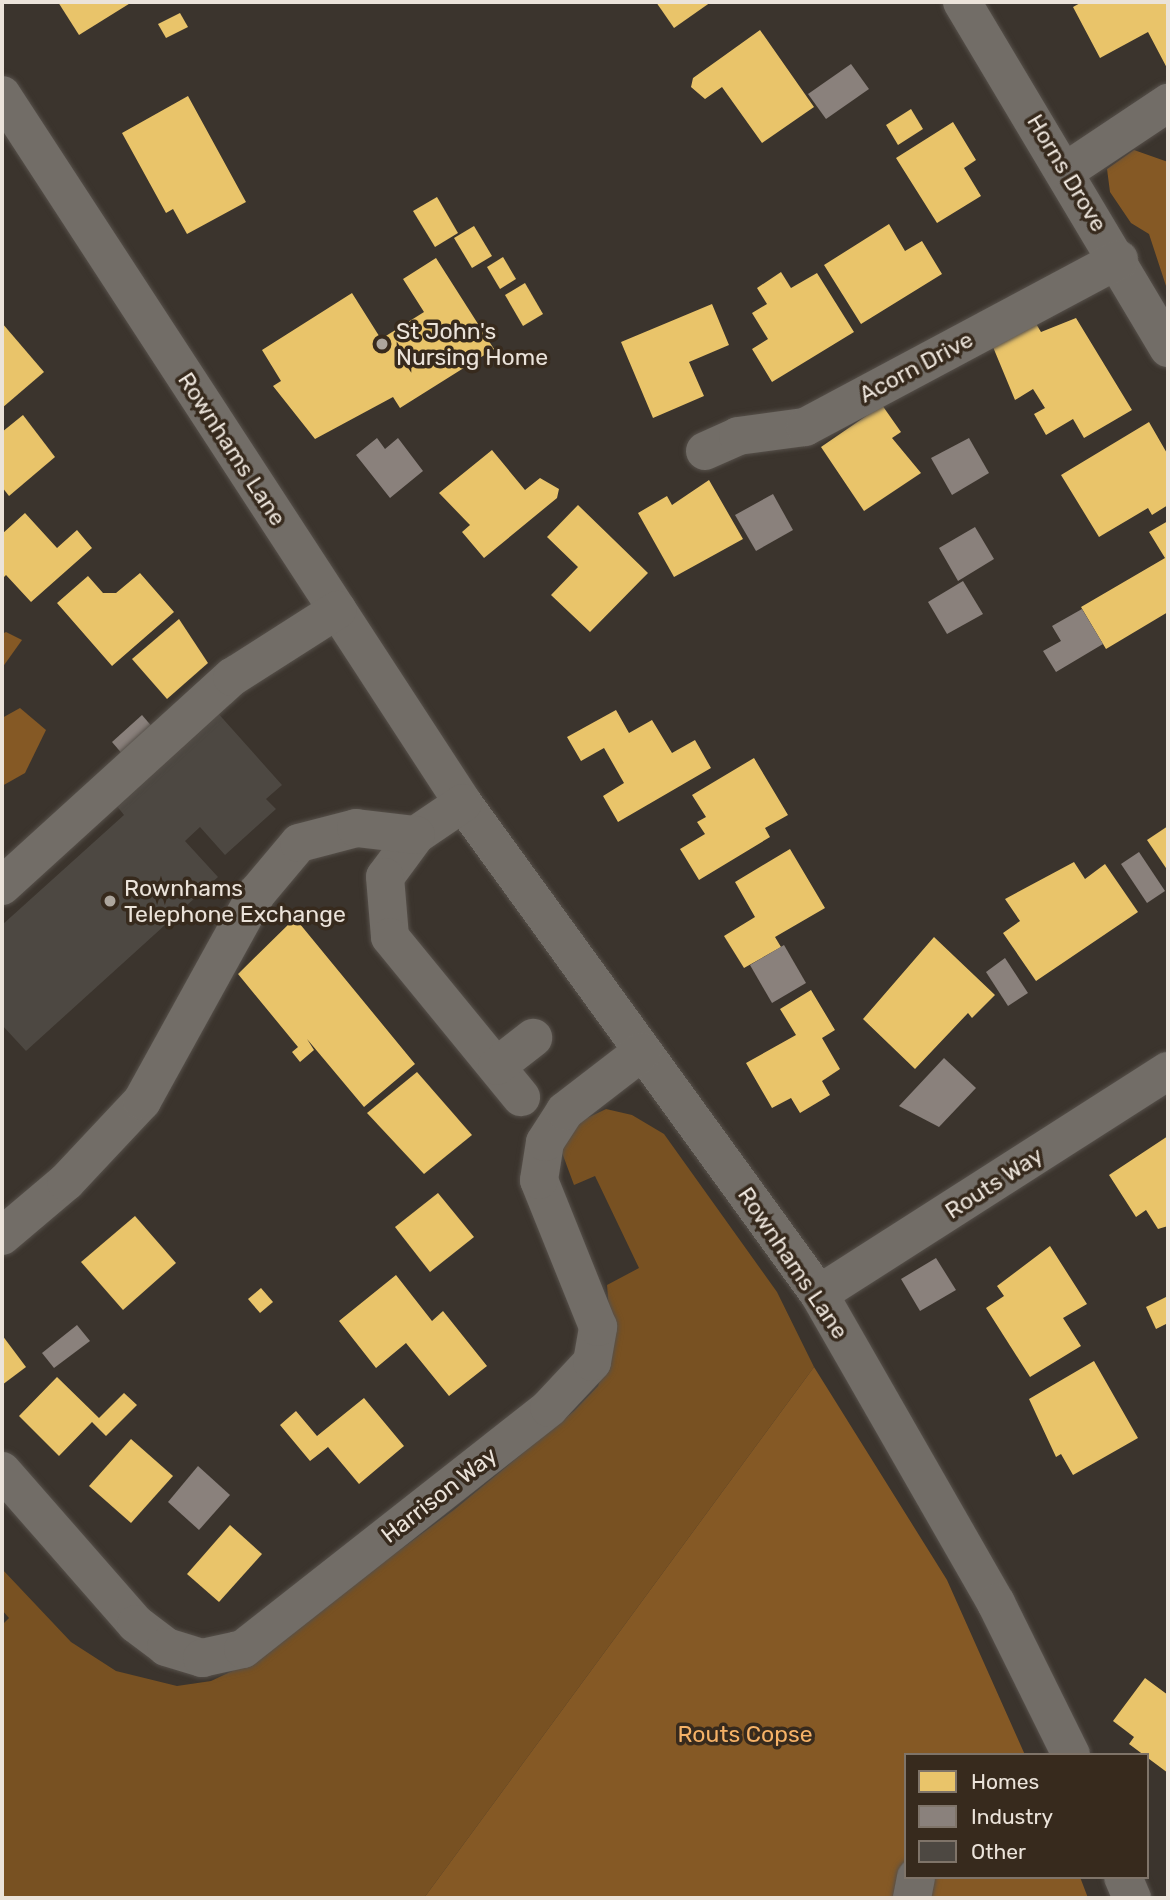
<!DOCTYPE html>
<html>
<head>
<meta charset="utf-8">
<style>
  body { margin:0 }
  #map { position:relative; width:1170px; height:1900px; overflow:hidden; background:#3b342d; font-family:Rubik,sans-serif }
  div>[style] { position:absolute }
  .green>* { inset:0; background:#785122 }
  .forest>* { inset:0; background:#855925 }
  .homes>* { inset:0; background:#e9c46a }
  .industry>* { inset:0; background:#8a817c }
  .building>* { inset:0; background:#4d4842 }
  .roads { filter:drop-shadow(0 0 2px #56504a) drop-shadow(0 0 2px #56504a) }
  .minor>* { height:38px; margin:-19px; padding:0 19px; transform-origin:19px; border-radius:19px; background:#726d67 }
  .dots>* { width:19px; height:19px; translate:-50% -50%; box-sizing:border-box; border:4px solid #372a1d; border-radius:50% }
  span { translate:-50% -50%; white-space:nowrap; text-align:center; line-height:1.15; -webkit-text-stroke:7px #372a1d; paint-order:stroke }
  .street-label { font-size:23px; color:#ebe3da }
  .poi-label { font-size:23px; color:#ebe3da }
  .left { translate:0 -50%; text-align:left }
  .park-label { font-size:23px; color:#f6b267 }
  .frame { position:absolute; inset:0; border:4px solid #ebe3da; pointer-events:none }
  .legend { position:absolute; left:904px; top:1753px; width:245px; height:126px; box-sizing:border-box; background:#372a1d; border:2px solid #7f7469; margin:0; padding:9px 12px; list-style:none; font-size:21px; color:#ebe3da }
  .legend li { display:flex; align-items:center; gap:14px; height:35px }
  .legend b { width:35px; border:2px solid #7f7469 }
</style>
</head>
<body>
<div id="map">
  <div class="green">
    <i style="clip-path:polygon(606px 1109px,632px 1115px,664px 1134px,777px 1292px,814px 1367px,424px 1898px,2px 1898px,2px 1625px,9px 1618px,2px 1610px,2px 1569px,71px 1642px,116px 1671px,177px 1686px,211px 1681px,245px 1665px,455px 1509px,574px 1411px,598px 1386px,612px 1348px,607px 1285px,639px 1268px,595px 1176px,574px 1185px,561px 1150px,581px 1121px)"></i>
  </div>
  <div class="forest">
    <i style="clip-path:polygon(1134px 150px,1168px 162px,1168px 292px,1149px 234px,1131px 223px,1110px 192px,1107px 169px)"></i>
    <i style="clip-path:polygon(6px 632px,22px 640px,2px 668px,2px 634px)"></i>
    <i style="clip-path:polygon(20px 708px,46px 730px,25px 773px,2px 786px,2px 718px)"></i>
    <i style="clip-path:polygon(814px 1367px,947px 1580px,1025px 1755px,906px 1755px,906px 1877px,1080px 1877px,1088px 1898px,424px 1898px)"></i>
  </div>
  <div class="homes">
    <i style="clip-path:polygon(58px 2px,132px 2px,79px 35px)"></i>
    <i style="clip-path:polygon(656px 2px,711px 2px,674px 28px)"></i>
    <i style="clip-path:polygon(1082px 2px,1168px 2px,1168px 70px,1148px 32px,1100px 58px,1073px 7px)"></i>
    <i style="clip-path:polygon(180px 13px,188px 27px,166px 38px,158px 24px)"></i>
    <i style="clip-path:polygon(760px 30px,814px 107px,762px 143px,722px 87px,705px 99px,691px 87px,693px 78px)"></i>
    <i style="clip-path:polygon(188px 96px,246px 202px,187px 234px,173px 209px,166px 213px,122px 133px)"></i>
    <i style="clip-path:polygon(911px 109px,923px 129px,898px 145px,886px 125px)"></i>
    <i style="clip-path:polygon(953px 122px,976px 160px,964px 168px,981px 196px,937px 223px,896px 158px)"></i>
    <i style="clip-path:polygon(437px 197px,458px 233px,435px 247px,413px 211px)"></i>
    <i style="clip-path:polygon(889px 224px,905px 251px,922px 241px,942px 274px,861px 324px,824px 265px)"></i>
    <i style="clip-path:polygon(474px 226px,492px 256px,472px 268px,454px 238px)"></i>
    <i style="clip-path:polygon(503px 257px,516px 279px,500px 289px,487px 267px)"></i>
    <i style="clip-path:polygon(436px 258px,494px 349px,400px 408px,393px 397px,315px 439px,273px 386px,281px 381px,262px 350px,352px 293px,381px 339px,424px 312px,403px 279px)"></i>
    <i style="clip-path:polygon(781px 272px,791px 288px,817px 273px,854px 332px,772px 382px,752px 349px,768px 339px,752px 313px,767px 304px,757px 288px)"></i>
    <i style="clip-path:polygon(525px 283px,543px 314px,523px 326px,505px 295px)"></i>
    <i style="clip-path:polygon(712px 304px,729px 345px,689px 362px,704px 396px,653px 418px,621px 342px)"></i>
    <i style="clip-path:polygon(1076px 318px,1132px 410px,1084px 438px,1073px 419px,1046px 435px,1034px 414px,1045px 408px,1033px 389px,1015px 400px,993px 347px,1035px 322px,1041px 332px)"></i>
    <i style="clip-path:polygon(2px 323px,44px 372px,2px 408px)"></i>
    <i style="clip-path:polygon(882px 405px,901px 432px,892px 438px,921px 473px,864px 511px,821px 447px)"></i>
    <i style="clip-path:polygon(23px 415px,55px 457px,9px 496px,2px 487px,2px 432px)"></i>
    <i style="clip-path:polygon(1149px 422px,1168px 455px,1168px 505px,1152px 515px,1148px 508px,1099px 537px,1061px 475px)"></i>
    <i style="clip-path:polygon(492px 450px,525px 490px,540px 478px,559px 489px,557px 498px,484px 558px,462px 532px,470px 525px,439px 493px)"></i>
    <i style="clip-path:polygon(709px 480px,743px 539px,674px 577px,638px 513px,667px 496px,672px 505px)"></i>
    <i style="clip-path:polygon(578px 505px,648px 573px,590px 632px,551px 595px,578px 567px,547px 537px)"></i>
    <i style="clip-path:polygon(25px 513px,57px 548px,77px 530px,92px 548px,31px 602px,6px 575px,2px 579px,2px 534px)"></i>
    <i style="clip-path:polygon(1168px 521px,1168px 612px,1106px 649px,1081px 607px,1165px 558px,1149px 532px)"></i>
    <i style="clip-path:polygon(140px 573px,174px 612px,112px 666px,57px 603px,88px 576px,103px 593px,116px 593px)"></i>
    <i style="clip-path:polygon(179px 619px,208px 663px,167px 699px,132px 659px)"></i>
    <i style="clip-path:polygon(616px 710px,629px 733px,652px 720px,672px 753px,695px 740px,711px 768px,618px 822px,603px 796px,624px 783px,604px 748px,581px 761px,567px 737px)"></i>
    <i style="clip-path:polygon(754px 758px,788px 815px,765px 828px,770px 837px,699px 880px,680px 849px,705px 834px,697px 822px,706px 817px,692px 795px)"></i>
    <i style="clip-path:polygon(1168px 826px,1168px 871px,1147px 840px)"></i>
    <i style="clip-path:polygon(790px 849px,825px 908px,775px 937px,781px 947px,744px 968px,724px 936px,755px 917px,735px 882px)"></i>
    <i style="clip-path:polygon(1074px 862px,1085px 879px,1105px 864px,1138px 912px,1036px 981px,1003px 933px,1020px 921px,1005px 899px)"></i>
    <i style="clip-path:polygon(295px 918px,415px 1064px,364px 1107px,307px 1039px,314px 1050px,300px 1062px,292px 1052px,298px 1047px,238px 974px)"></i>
    <i style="clip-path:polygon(934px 937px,995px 995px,972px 1018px,968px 1013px,915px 1069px,863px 1019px)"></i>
    <i style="clip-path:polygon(811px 990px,835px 1030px,822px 1038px,840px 1069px,822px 1081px,830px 1095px,800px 1113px,791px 1098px,772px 1108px,746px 1063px,796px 1035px,780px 1009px)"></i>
    <i style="clip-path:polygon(417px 1072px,472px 1135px,424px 1174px,367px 1113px)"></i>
    <i style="clip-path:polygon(1168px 1136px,1168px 1226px,1158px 1229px,1146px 1210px,1136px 1217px,1109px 1175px)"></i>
    <i style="clip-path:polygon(438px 1193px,474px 1237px,430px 1272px,395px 1227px)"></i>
    <i style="clip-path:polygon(135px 1216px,176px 1263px,123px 1310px,81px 1262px)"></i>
    <i style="clip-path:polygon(1050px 1246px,1087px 1304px,1063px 1318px,1081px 1346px,1030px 1377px,986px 1308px,1004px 1296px,997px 1286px)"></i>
    <i style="clip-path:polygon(396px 1275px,432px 1321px,443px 1311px,487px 1366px,449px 1396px,406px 1343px,376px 1368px,339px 1321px)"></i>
    <i style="clip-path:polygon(261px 1288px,273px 1302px,260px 1313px,248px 1299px)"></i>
    <i style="clip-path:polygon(1166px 1297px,1168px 1323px,1156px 1329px,1146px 1307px)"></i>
    <i style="clip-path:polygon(2px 1335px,26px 1367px,2px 1385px)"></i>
    <i style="clip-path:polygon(1094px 1361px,1138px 1438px,1073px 1475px,1061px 1454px,1056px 1457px,1029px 1399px)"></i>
    <i style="clip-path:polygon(57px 1377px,99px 1418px,124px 1393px,137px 1405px,106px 1436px,92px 1422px,59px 1456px,19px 1416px)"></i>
    <i style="clip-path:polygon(364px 1398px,404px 1446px,359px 1484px,328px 1447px,310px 1461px,280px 1425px,296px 1411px,317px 1436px)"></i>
    <i style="clip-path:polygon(131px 1439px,173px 1476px,131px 1523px,89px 1486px)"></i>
    <i style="clip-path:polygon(230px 1525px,262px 1554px,219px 1602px,187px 1574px)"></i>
    <i style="clip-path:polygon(1145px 1678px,1168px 1695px,1168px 1773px,1129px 1744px,1134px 1737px,1113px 1721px)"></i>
  </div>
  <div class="industry">
    <i style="clip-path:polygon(851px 64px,869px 89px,826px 119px,808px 94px)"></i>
    <i style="clip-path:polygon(377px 438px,385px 449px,398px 438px,423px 471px,390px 498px,356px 455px)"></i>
    <i style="clip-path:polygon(969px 438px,989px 473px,952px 495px,931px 458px)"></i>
    <i style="clip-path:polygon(773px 494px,793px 530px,756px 551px,735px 515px)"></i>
    <i style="clip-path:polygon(975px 527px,994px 559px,958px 581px,939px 548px)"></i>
    <i style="clip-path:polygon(963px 581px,983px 614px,947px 634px,928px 602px)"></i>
    <i style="clip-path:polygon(1082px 609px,1103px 644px,1056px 672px,1043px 651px,1061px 641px,1052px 626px)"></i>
    <i style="clip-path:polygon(142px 715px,154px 729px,124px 756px,112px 742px)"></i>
    <i style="clip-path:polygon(1139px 852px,1165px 891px,1147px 903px,1121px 864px)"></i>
    <i style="clip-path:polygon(784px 945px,806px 983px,772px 1003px,750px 965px)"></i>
    <i style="clip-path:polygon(1005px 958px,1028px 993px,1008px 1006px,986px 972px)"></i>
    <i style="clip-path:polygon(944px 1058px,976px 1088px,939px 1127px,899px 1106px)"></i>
    <i style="clip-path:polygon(936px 1258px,956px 1290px,920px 1311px,901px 1279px)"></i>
    <i style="clip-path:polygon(77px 1325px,90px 1341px,54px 1368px,42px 1353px)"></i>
    <i style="clip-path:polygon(198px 1466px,230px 1495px,199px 1530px,168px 1502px)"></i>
  </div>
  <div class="building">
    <i style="clip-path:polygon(216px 711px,282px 785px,266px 799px,276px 809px,225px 855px,200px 827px,185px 841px,218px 877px,26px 1051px,2px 1025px,2px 925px,124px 815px,116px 805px)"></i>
  </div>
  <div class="roads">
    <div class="minor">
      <i style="left:962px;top:2px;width:403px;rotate:59.2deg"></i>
      <i style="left:2px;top:95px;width:845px;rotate:56.93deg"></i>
      <i style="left:463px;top:803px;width:606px;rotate:54.06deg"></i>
      <i style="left:819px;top:1294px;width:356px;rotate:60.2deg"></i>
      <i style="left:996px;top:1603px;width:169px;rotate:63.7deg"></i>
      <i style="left:1066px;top:171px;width:123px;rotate:-33.7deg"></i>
      <i style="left:705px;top:451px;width:36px;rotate:-24deg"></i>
      <i style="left:738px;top:436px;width:68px;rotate:-7.7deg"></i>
      <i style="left:805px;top:427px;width:356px;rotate:-28.1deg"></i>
      <i style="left:463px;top:803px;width:57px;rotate:145.8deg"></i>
      <i style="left:416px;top:835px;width:52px;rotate:126.4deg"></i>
      <i style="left:385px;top:877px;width:60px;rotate:85.2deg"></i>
      <i style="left:390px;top:937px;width:207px;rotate:50.7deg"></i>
      <i style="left:2px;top:886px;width:311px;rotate:-42.3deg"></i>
      <i style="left:232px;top:677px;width:125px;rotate:-32.5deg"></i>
      <i style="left:497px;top:1066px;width:46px;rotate:-37.9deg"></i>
      <i style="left:2px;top:1236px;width:84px;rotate:-40.2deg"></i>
      <i style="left:66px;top:1182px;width:111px;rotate:-46.8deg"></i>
      <i style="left:142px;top:1101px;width:238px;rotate:-61.1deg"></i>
      <i style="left:257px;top:893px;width:65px;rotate:-50deg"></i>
      <i style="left:299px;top:843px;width:59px;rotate:-14.7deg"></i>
      <i style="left:356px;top:828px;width:60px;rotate:6.7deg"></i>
      <i style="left:819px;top:1294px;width:414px;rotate:-32.6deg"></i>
      <i style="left:2px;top:1471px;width:203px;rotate:48.8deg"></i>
      <i style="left:136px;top:1624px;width:38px;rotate:37deg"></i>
      <i style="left:166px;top:1647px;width:38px;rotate:17deg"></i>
      <i style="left:202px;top:1658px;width:42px;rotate:-12.4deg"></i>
      <i style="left:243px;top:1649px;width:390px;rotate:-38.2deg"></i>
      <i style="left:549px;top:1408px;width:63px;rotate:-46.9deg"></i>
      <i style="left:592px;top:1362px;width:36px;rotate:-80deg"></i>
      <i style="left:598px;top:1327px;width:158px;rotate:-111.9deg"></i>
      <i style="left:539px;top:1180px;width:38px;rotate:-81deg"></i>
      <i style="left:545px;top:1142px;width:37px;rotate:-57deg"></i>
      <i style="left:565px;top:1111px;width:98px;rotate:-37.6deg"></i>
      <i style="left:1123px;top:1877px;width:23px;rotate:67deg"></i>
      <i style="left:912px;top:1898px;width:21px;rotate:-79deg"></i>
    </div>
  </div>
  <div class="dots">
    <i style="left:382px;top:344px;background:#ada69d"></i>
    <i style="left:110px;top:901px;background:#ada69d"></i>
  </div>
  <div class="street-label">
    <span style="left:1067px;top:173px;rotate:59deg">Horns Drove</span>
    <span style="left:916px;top:367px;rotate:-28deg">Acorn Drive</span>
    <span style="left:232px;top:449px;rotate:57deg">Rownhams Lane</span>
    <span style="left:994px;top:1183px;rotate:-33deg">Routs Way</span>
    <span style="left:793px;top:1263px;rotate:56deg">Rownhams Lane</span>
    <span style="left:439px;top:1495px;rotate:-38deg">Harrison Way</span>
  </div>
  <div class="poi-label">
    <span class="left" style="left:396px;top:344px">St John's<br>Nursing Home</span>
    <span class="left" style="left:124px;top:901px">Rownhams<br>Telephone Exchange</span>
  </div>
  <div class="park-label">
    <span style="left:745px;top:1734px">Routs Copse</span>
  </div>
  <div class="frame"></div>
  <ul class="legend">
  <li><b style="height:19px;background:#e9c46a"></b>Homes</li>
  <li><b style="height:19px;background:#8a817c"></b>Industry</li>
  <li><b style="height:19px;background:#4d4842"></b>Other</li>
  </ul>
</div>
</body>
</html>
